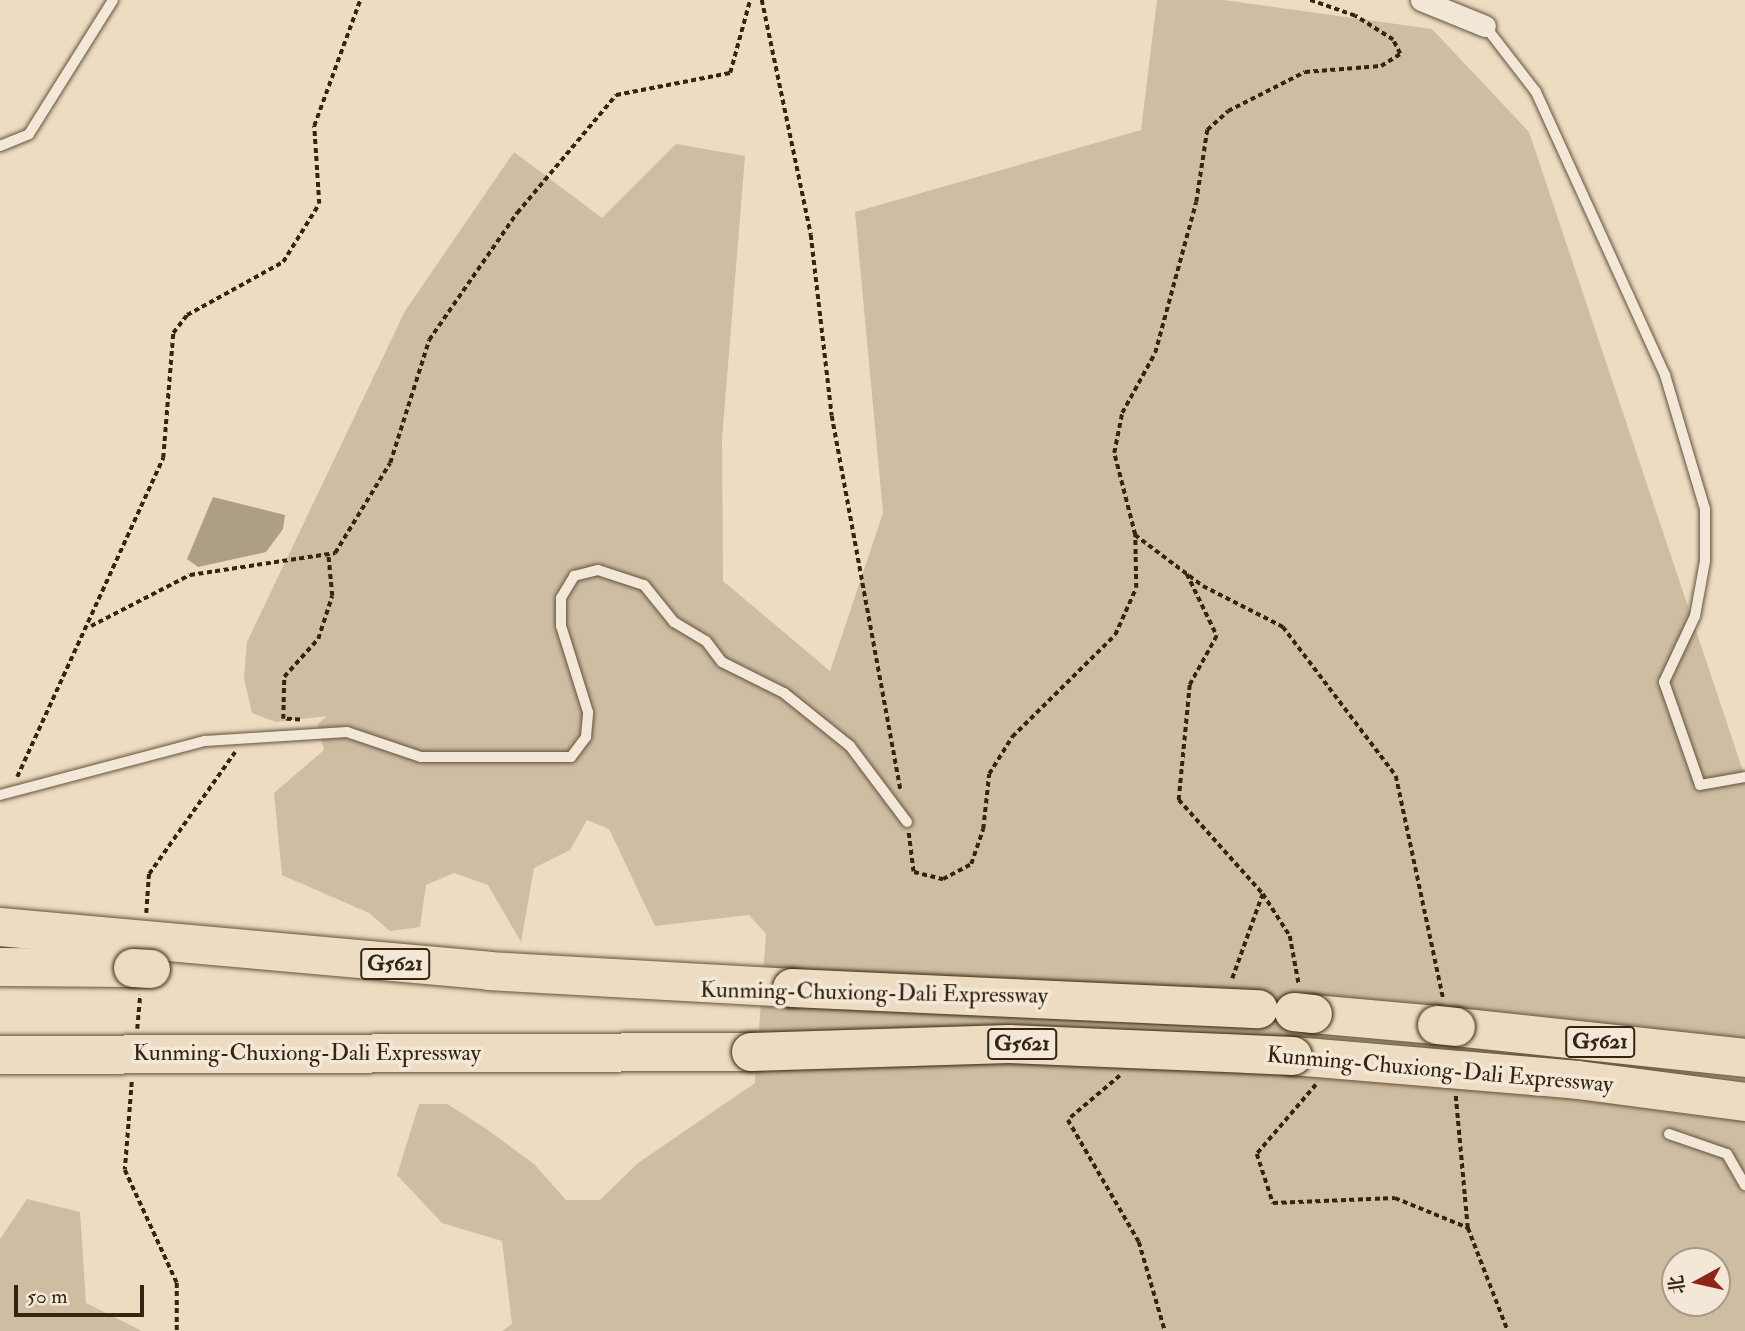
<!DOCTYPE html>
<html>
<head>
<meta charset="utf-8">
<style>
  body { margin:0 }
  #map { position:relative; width:1745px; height:1331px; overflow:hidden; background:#eddcc1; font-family:"IM FELL Double Pica","Noto Serif SC",serif }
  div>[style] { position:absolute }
  .green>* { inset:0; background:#cebda3 }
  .water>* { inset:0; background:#ae9e85 }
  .path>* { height:3.5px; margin-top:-1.75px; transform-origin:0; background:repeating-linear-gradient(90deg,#352510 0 5px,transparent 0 8.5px) }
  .roads { filter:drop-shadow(0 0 2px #63533c) drop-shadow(0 0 2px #63533c) }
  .service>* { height:10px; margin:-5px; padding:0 5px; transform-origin:5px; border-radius:5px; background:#f3e8d7 }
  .minor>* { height:21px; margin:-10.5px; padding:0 10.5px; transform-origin:10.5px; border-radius:10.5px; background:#f3e8d7 }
  .motorway>* { height:38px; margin:-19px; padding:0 19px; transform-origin:19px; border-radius:19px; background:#eddcc1 }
  .bridges { filter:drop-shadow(0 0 2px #352510) drop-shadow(0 0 2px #352510) }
  .motorway-bridge>* { height:38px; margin:-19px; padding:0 19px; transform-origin:19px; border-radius:19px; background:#eddcc1 }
  span { translate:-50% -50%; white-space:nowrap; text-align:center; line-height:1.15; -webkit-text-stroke:7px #f3e8d7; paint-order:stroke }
  .shield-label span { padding:2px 5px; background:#f3e8d7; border:2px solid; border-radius:5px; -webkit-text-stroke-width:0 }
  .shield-label { font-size:21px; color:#352510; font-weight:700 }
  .street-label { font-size:23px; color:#352510 }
  .north { position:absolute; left:1661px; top:1247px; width:70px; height:70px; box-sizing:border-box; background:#f3e8d7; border:2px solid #a79a87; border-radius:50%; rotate:262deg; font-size:19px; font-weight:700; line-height:28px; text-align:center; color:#352510 }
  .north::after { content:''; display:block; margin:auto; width:24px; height:32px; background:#8f2418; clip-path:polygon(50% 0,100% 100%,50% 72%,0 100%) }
  .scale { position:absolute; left:14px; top:1285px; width:130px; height:32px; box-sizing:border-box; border:4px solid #352510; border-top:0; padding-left:9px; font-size:21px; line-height:24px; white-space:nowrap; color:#352510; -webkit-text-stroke:5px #f3e8d7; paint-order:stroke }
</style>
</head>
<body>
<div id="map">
  <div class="green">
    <i style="clip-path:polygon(evenodd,1157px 0,1224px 0,1432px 29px,1529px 132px,1745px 777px,1745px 1331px,502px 1331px,512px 1324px,502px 1241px,442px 1223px,397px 1175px,419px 1104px,447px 1104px,485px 1128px,534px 1164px,566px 1200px,600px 1200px,638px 1163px,755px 1083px,766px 934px,749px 915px,655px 926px,609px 829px,587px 820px,570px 850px,534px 868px,521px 942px,488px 885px,454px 873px,426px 885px,420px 927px,390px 931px,369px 913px,282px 875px,274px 793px,324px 750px,318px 724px,327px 716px,276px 722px,252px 713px,244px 678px,247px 642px,405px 311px,514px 152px,602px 218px,676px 144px,745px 156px,722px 439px,723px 581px,830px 671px,883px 513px,855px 212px,1141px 130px,1157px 0,1675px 1261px,1717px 1261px,1717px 1303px,1675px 1303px,1675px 1261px)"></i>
    <i style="clip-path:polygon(27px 1199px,80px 1212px,86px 1303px,142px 1331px,0 1331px,0 1239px)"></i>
  </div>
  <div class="water">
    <i style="clip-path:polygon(213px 497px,285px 515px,283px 529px,266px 552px,198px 567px,187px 559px)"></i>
  </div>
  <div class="path">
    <i style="left:762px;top:0;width:240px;rotate:78.2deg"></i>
    <i style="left:811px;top:235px;width:182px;rotate:83.4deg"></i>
    <i style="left:832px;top:416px;width:381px;rotate:79.6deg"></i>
    <i style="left:1135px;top:535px;width:85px;rotate:36.9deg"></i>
    <i style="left:1203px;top:586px;width:90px;rotate:27.1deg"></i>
    <i style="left:1283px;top:627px;width:187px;rotate:52.8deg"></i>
    <i style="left:1396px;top:776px;width:227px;rotate:78deg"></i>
    <i style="left:1187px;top:574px;width:69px;rotate:64.2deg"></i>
    <i style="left:1217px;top:636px;width:56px;rotate:118.9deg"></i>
    <i style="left:1190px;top:685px;width:116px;rotate:95.5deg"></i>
    <i style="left:1179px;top:800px;width:126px;rotate:48.2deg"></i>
    <i style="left:1263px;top:894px;width:91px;rotate:109.8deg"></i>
    <i style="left:91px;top:626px;width:111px;rotate:-27.3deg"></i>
    <i style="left:190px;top:575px;width:147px;rotate:-8.6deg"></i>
    <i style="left:335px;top:553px;width:105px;rotate:-58.6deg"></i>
    <i style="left:390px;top:463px;width:129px;rotate:-72.4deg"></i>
    <i style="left:429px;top:340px;width:155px;rotate:-55.3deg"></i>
    <i style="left:517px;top:213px;width:154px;rotate:-50deg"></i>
    <i style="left:616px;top:95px;width:116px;rotate:-10.9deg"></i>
    <i style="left:730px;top:73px;width:76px;rotate:-74.7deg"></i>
    <i style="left:300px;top:720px;width:17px;rotate:-177deg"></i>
    <i style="left:283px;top:719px;width:42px;rotate:-88.6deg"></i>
    <i style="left:284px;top:677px;width:51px;rotate:-48.2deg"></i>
    <i style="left:318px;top:639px;width:45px;rotate:-72deg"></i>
    <i style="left:332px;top:596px;width:42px;rotate:-95.4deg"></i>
    <i style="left:17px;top:777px;width:351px;rotate:-65.4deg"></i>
    <i style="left:163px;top:458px;width:125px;rotate:-85.4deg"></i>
    <i style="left:173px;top:333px;width:23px;rotate:-52deg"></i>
    <i style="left:187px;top:315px;width:110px;rotate:-28.9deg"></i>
    <i style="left:283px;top:262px;width:68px;rotate:-58.2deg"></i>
    <i style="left:319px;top:204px;width:78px;rotate:-93.7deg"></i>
    <i style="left:314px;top:126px;width:134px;rotate:-69.9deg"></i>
    <i style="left:909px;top:833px;width:39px;rotate:83deg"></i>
    <i style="left:914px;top:872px;width:30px;rotate:14deg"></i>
    <i style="left:943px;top:879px;width:32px;rotate:-28deg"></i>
    <i style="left:971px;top:864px;width:37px;rotate:-71deg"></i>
    <i style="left:983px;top:829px;width:55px;rotate:-83.8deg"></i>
    <i style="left:989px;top:774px;width:44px;rotate:-58.1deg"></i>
    <i style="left:1012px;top:737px;width:145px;rotate:-44.7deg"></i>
    <i style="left:1115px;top:635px;width:51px;rotate:-65.9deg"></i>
    <i style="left:1136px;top:588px;width:53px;rotate:-91.1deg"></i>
    <i style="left:1135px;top:535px;width:85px;rotate:-104.4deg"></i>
    <i style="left:1114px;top:453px;width:41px;rotate:-78.7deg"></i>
    <i style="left:1122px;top:413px;width:68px;rotate:-61.2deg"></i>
    <i style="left:1155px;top:353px;width:156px;rotate:-74.8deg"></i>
    <i style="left:1196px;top:202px;width:73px;rotate:-81.3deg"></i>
    <i style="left:1207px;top:130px;width:28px;rotate:-42deg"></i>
    <i style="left:1228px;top:111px;width:86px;rotate:-26.9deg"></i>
    <i style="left:1305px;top:72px;width:76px;rotate:-4.5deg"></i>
    <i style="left:1381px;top:66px;width:22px;rotate:-32deg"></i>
    <i style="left:1400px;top:54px;width:16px;rotate:-117deg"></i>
    <i style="left:1393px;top:40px;width:45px;rotate:-147.7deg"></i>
    <i style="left:1355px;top:16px;width:49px;rotate:-160.8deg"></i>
    <i style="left:1263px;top:894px;width:50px;rotate:57.3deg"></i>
    <i style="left:1290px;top:936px;width:50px;rotate:79.6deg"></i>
    <i style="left:146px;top:913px;width:39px;rotate:-86deg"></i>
    <i style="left:149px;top:874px;width:149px;rotate:-54.8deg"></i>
    <i style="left:137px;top:1029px;width:34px;rotate:-85deg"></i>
    <i style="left:1120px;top:1076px;width:68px;rotate:139.8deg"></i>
    <i style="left:1068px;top:1120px;width:141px;rotate:59.8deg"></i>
    <i style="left:1139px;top:1242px;width:93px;rotate:73.7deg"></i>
    <i style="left:132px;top:1082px;width:88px;rotate:94.5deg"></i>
    <i style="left:125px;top:1170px;width:124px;rotate:65.3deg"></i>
    <i style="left:177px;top:1283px;width:48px;rotate:90deg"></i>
    <i style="left:1316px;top:1085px;width:91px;rotate:130.5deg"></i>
    <i style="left:1257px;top:1154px;width:52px;rotate:71.9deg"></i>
    <i style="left:1273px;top:1203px;width:122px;rotate:-2.3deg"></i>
    <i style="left:1395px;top:1198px;width:79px;rotate:22.3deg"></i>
    <i style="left:1456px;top:1096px;width:133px;rotate:84.8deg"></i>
    <i style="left:1468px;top:1228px;width:110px;rotate:68.8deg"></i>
  </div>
  <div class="roads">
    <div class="service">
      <i style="left:1485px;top:26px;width:83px;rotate:52.3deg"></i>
      <i style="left:1536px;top:92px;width:311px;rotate:65.5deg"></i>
      <i style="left:1665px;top:375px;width:140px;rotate:73.4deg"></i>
      <i style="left:1705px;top:509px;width:52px;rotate:90deg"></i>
      <i style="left:1705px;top:561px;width:56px;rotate:100.3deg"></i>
      <i style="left:1695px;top:616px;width:73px;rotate:115.2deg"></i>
      <i style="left:1664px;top:682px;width:109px;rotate:70.7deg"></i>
      <i style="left:1700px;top:785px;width:46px;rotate:-10.1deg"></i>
      <i style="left:0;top:146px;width:31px;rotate:-22deg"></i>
      <i style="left:29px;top:134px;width:158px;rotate:-57.9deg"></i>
      <i style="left:0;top:795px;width:212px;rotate:-14.8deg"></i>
      <i style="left:205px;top:741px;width:142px;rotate:-3.6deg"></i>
      <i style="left:347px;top:732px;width:78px;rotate:18.7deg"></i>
      <i style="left:421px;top:757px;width:150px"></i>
      <i style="left:571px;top:757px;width:25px;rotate:-53deg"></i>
      <i style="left:586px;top:737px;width:25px;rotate:-85deg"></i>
      <i style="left:588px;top:712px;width:90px;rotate:-107.4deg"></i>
      <i style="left:561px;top:626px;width:28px;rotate:-90deg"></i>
      <i style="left:561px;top:598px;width:26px;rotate:-59deg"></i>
      <i style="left:574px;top:576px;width:25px;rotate:-14deg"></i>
      <i style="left:598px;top:570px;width:48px;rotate:18.1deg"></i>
      <i style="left:644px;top:585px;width:48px;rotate:51deg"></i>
      <i style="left:674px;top:622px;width:37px;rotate:31deg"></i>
      <i style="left:706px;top:641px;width:26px;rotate:53deg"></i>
      <i style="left:722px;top:662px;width:69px;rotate:26.6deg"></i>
      <i style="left:784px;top:693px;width:85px;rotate:38.8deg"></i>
      <i style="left:850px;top:746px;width:95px;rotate:53.1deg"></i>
      <i style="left:1669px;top:1134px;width:61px;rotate:19deg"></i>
      <i style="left:1727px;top:1154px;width:36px;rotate:60deg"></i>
    </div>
    <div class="minor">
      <i style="left:1421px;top:0;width:69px;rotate:22.1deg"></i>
    </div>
    <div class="motorway">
      <i style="left:0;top:927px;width:491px;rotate:5.1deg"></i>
      <i style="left:489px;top:971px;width:303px;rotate:3.2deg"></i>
      <i style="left:0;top:967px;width:133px;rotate:0.4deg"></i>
      <i style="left:1313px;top:1014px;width:124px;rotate:5.1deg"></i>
      <i style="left:1456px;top:1027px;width:291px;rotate:6.1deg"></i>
      <i style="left:0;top:1055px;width:751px;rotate:-0.23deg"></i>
      <i style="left:1293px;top:1056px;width:286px;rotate:4.8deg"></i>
      <i style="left:1578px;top:1080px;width:168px;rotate:7.5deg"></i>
    </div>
  </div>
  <div class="bridges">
    <div class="motorway-bridge">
      <i style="left:133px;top:968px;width:18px;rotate:3deg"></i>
      <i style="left:792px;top:988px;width:467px;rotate:2.6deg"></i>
      <i style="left:1294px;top:1012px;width:19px;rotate:6deg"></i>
      <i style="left:1437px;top:1025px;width:19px;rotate:6deg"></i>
      <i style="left:751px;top:1052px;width:258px;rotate:-1.8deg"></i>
      <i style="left:1009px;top:1044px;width:284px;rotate:2.4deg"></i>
    </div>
  </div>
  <div class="shield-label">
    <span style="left:395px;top:964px">G5621</span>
    <span style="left:1600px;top:1042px">G5621</span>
    <span style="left:1022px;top:1044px">G5621</span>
  </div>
  <div class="street-label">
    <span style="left:874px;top:993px;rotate:1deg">Kunming-Chuxiong-Dali Expressway</span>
    <span style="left:307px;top:1053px">Kunming-Chuxiong-Dali Expressway</span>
    <span style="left:1440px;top:1070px;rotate:5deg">Kunming-Chuxiong-Dali Expressway</span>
  </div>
  <div class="north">北</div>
  <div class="scale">50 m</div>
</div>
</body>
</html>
